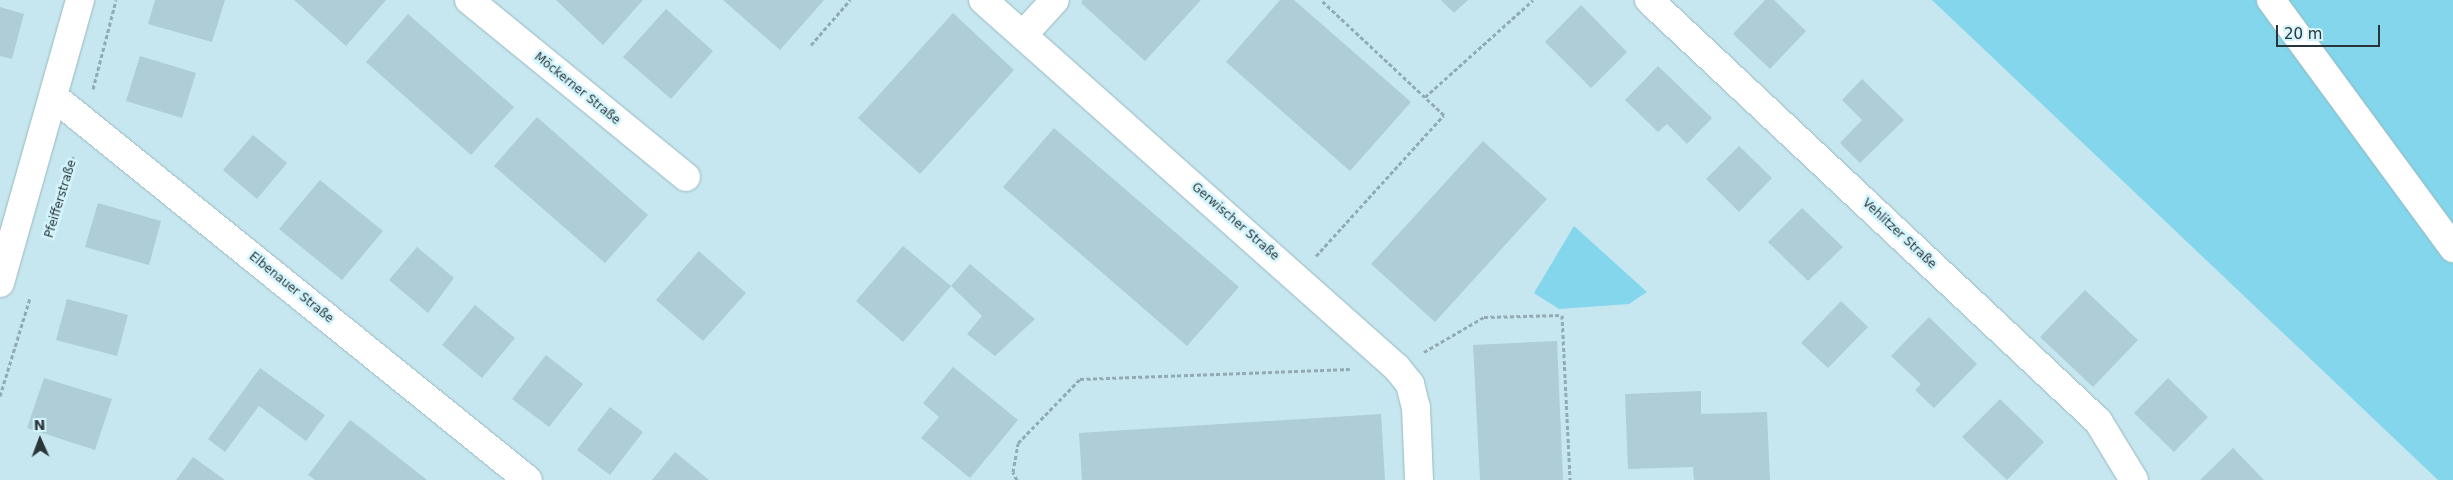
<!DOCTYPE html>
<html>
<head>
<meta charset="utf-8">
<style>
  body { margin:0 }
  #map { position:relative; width:2453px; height:480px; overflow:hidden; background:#c7e7f0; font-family:"DejaVu Sans",sans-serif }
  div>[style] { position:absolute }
  .green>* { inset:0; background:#83d6eb }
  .building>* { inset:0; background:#aecdd6 }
  .path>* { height:3px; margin-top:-1.5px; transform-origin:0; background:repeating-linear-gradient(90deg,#92abb2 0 4px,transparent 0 6.5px) }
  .roads { filter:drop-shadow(0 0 1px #98b8c0) drop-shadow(0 0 1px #98b8c0) }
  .minor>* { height:28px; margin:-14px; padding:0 14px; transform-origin:14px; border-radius:14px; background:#fff }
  span { translate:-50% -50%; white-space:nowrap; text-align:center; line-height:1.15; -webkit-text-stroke:5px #d4f5fd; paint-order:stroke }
  .street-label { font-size:12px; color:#293539 }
  .north { position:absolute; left:15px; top:415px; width:50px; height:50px; -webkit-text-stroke:4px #d4f5fd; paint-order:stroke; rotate:358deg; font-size:14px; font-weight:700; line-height:20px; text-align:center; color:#293539 }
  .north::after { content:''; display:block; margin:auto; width:18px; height:22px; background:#293539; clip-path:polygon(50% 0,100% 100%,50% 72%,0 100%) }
  .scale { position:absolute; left:2276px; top:25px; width:104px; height:22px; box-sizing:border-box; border:2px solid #293539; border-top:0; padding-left:6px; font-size:15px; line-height:18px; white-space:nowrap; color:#293539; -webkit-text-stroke:4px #d4f5fd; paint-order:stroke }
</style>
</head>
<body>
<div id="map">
  <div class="green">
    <i style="clip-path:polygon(1932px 0,2453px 0,2453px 480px,2438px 480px)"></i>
    <i style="clip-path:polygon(1574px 226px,1647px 292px,1629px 304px,1559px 309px,1534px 293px)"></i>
  </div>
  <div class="building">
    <i style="clip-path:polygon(155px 0,225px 0,212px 42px,148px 24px)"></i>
    <i style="clip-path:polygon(294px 0,386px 0,346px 46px)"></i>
    <i style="clip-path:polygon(556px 0,643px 0,603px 45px)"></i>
    <i style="clip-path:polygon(723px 0,824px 0,780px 50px)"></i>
    <i style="clip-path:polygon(1083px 0,1201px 0,1145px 61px,1081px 3px)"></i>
    <i style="clip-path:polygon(1280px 0,1294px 0,1411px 102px,1350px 171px,1226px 62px)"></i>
    <i style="clip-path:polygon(1441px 0,1468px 0,1454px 13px)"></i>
    <i style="clip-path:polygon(1765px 0,1774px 0,1806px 31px,1770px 69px,1733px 34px)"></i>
    <i style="clip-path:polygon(1581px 5px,1627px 52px,1591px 88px,1545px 42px)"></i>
    <i style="clip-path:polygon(0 7px,24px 14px,12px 59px,0 56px)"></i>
    <i style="clip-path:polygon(666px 9px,713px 51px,671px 99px,623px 57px)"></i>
    <i style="clip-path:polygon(953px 13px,1014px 70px,920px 174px,858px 118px)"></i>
    <i style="clip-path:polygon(408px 14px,514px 107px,471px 155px,366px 62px)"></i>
    <i style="clip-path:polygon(140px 56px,196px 73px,182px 118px,126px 101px)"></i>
    <i style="clip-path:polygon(1658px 66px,1712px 118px,1687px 144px,1667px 124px,1658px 132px,1625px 100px)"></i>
    <i style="clip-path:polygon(1862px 79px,1904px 120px,1860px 163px,1840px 143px,1862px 120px,1842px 100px)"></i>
    <i style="clip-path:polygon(537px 117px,648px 215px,605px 263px,494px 166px)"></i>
    <i style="clip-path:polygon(1054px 128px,1239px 287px,1187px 346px,1003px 187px)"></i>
    <i style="clip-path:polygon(253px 135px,287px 163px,257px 199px,223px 170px)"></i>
    <i style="clip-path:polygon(1483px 141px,1547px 199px,1435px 322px,1371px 264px)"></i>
    <i style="clip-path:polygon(1739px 146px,1772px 178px,1739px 212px,1706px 179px)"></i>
    <i style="clip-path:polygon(320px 180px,383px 231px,342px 280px,279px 229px)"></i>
    <i style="clip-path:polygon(98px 203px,161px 221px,149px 265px,85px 247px)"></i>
    <i style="clip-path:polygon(1802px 208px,1843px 247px,1808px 281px,1768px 242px)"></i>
    <i style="clip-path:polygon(903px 246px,951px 286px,903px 342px,856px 301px)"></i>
    <i style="clip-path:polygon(417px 247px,454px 278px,428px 313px,389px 280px)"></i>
    <i style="clip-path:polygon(699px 251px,746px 293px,703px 341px,656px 300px)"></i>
    <i style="clip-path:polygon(970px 264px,1035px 319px,995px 356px,967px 334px,982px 316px,951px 286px)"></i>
    <i style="clip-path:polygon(2085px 290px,2138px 340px,2093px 387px,2040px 337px)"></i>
    <i style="clip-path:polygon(67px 299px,128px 315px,117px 356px,56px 340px)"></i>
    <i style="clip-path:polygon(1841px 301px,1868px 327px,1828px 368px,1801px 343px)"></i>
    <i style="clip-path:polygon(475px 305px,515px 338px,482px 378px,442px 345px)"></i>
    <i style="clip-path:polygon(1929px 317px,1977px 364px,1934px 408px,1915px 390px,1921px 384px,1891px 356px)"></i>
    <i style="clip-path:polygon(1557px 341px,1563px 480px,1480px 480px,1473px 345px)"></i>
    <i style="clip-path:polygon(546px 355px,583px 384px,549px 427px,512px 399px)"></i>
    <i style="clip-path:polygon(953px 367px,1018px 420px,970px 478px,921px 438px,939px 417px,923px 403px)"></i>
    <i style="clip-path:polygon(260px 368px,325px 415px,306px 441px,259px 406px,225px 452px,208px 439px)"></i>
    <i style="clip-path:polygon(44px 378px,112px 399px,95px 450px,27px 428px)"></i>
    <i style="clip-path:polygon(2168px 378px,2208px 417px,2174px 452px,2134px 413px)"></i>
    <i style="clip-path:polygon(1701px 391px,1701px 414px,1767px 412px,1770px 480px,1694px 480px,1693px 467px,1628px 469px,1625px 394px)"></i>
    <i style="clip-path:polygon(2000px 399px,2044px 442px,2007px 480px,1962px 437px)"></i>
    <i style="clip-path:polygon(610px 407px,643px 432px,610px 475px,577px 450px)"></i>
    <i style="clip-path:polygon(1381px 414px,1385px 480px,1082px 480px,1079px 433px)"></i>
    <i style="clip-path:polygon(350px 420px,365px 431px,427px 480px,315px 480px,308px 475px)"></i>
    <i style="clip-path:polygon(2233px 448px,2264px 480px,2200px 480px)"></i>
    <i style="clip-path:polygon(675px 452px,709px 480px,652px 480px)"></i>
    <i style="clip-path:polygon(193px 457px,225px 480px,176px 480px)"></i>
  </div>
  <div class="path">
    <i style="left:811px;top:45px;width:60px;rotate:-49.1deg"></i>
    <i style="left:93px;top:89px;width:92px;rotate:-75.5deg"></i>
    <i style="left:1425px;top:97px;width:145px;rotate:-41.9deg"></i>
    <i style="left:49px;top:235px;width:84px;rotate:-72.6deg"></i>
    <i style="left:1316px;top:256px;width:190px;rotate:-47.8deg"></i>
    <i style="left:1444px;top:115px;width:168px;rotate:-136.9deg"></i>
    <i style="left:1424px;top:352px;width:69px;rotate:-30.3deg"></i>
    <i style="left:1484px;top:317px;width:78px;rotate:-1.5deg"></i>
    <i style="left:1562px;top:315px;width:165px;rotate:87.2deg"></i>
    <i style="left:0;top:396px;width:102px;rotate:-73deg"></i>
    <i style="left:1017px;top:480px;width:9px;rotate:-117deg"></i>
    <i style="left:1013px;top:472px;width:29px;rotate:-80deg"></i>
    <i style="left:1018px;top:443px;width:89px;rotate:-45.9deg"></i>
    <i style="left:1080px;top:379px;width:270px;rotate:-2.1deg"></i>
  </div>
  <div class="roads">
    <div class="minor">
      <i style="left:469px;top:0;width:280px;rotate:39.2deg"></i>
      <i style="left:983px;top:0;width:554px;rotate:41.63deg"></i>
      <i style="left:1397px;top:368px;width:21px;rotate:51deg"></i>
      <i style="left:1410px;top:384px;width:25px;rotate:76deg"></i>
      <i style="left:1416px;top:408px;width:72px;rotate:87.6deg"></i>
      <i style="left:1649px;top:0;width:616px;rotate:43.16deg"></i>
      <i style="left:2098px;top:421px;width:69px;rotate:58.6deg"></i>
      <i style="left:2271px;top:0;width:308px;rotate:53.7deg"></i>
      <i style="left:1023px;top:35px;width:47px;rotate:-47.6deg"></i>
      <i style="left:54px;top:97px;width:609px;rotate:38.94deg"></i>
      <i style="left:0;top:283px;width:294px;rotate:-74.2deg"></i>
    </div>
  </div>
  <div class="street-label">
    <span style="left:577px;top:89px;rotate:39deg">Möckerner Straße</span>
    <span style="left:61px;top:199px;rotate:-73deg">Pfeifferstraße</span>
    <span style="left:1235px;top:222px;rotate:41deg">Gerwischer Straße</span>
    <span style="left:1899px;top:234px;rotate:43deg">Vehlitzer Straße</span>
    <span style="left:291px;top:288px;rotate:39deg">Elbenauer Straße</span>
  </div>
  <div class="north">N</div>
  <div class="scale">20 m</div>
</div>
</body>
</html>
